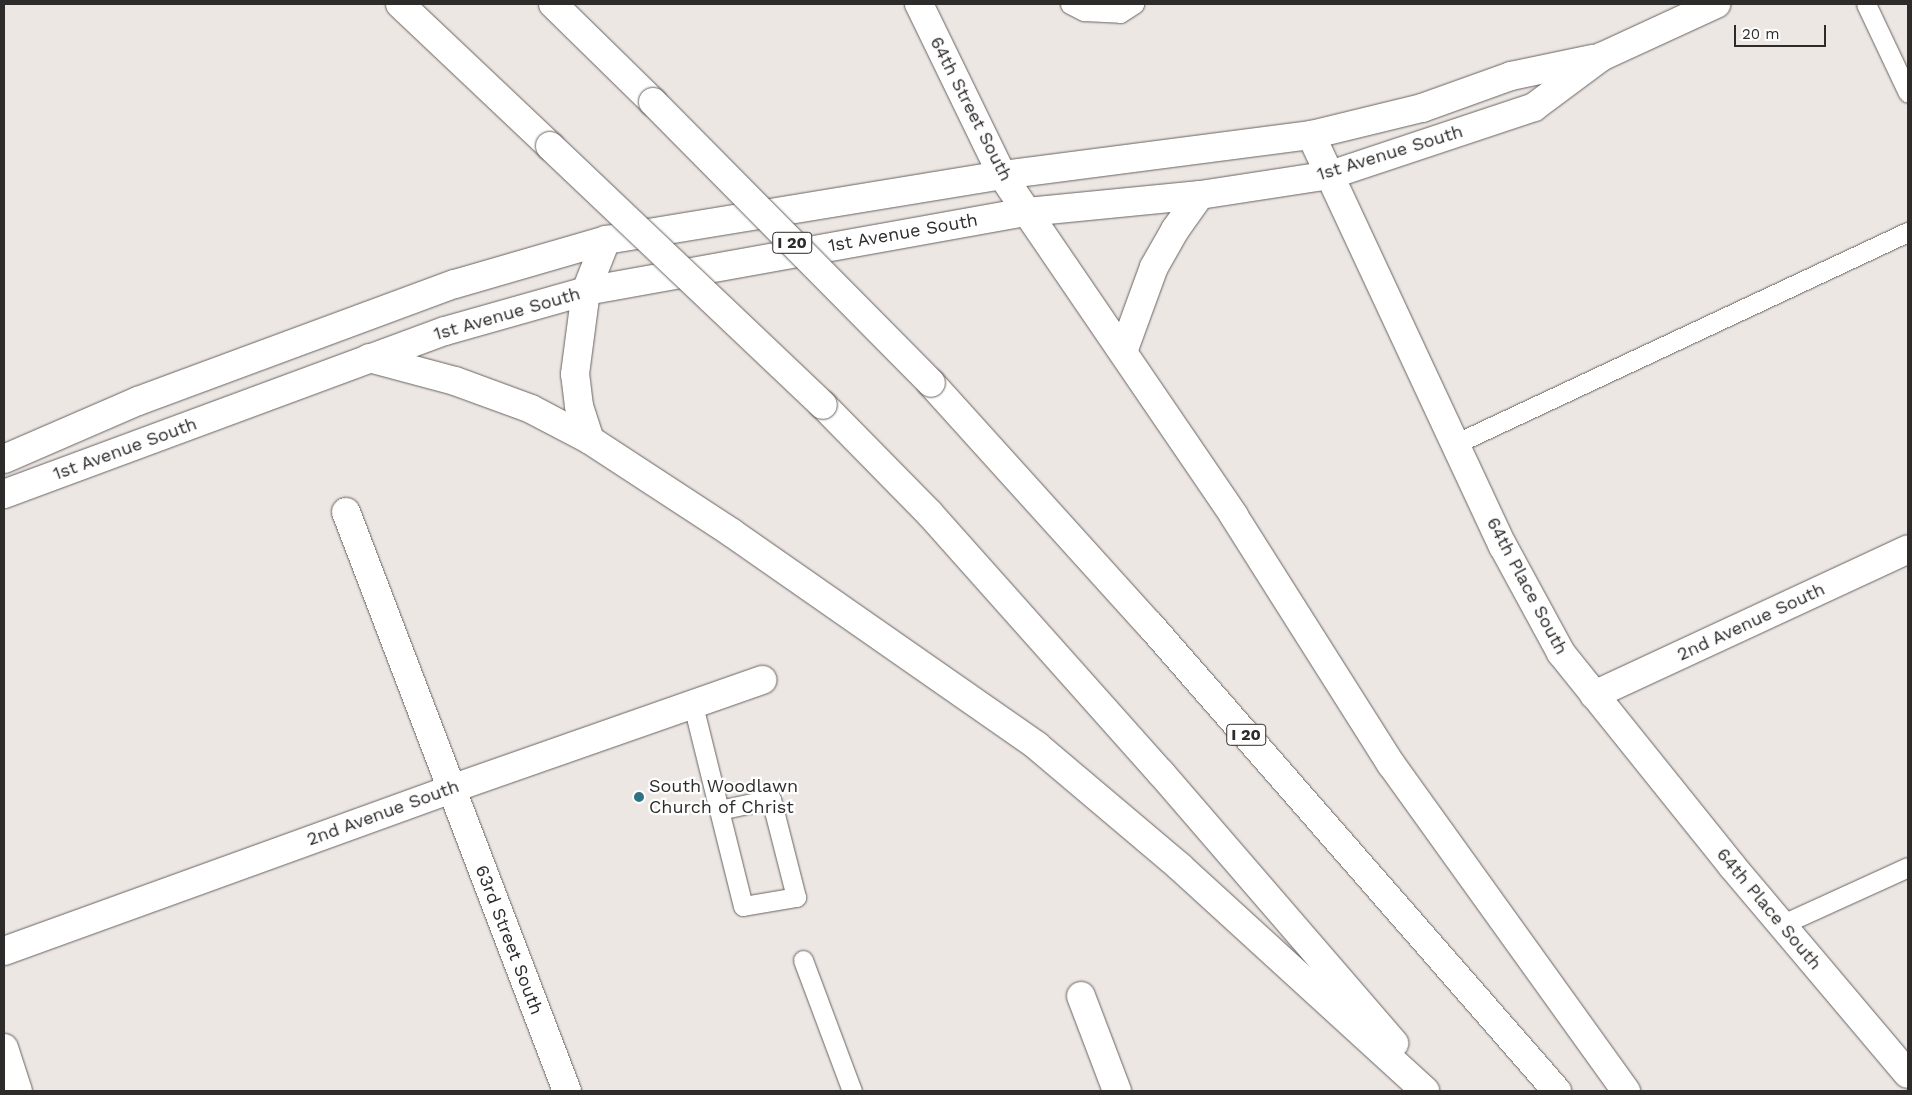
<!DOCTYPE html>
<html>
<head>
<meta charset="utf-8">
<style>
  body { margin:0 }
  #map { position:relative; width:1912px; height:1095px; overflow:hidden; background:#ede7e4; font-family:"Work Sans",sans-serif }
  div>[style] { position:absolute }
  .roads { filter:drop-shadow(0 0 1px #686260) drop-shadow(0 0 1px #686260) }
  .lane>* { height:19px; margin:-9.5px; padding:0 9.5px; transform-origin:9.5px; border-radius:9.5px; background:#fff }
  .street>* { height:28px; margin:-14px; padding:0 14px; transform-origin:14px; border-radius:14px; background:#fff }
  .secondary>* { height:28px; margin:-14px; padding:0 14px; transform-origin:14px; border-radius:14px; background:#fff }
  .primary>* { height:28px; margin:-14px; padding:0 14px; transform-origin:14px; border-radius:14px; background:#fff }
  .highway>* { height:28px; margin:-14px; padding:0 14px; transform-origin:14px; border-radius:14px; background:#fff }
  .bridges { filter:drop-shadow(0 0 1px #686260) drop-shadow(0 0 1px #686260) }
  .highway-bridge>* { height:28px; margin:-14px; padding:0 14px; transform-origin:14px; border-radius:14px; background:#fff }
  .dots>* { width:14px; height:14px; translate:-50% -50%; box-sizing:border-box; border:2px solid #fff; border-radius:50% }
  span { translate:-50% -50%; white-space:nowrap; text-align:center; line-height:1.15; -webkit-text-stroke:4.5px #fff; paint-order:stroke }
  .shield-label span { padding:1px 4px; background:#fff; border:1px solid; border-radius:4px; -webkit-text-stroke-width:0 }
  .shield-label { font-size:16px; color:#2e2c2b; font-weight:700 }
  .street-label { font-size:18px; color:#2e2c2b }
  .poi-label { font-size:18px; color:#2e2c2b }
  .left { translate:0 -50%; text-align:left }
  .frame { position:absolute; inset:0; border:5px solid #2e2c2b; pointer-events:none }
  .scale { position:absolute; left:1734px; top:25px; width:92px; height:22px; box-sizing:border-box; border:2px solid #2e2c2b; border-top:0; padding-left:6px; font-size:15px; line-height:18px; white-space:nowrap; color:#2e2c2b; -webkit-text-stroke:4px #fff; paint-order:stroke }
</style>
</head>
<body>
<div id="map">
  <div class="roads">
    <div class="lane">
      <i style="left:1070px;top:4px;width:16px;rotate:27deg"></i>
      <i style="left:1084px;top:11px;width:36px;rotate:3deg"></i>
      <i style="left:1120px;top:13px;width:17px;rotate:-33deg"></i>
      <i style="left:1866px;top:4px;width:98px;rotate:64.7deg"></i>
      <i style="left:1457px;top:443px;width:498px;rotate:-25.1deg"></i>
      <i style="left:693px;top:705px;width:108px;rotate:76.1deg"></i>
      <i style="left:719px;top:810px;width:99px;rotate:76deg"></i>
      <i style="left:743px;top:906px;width:54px;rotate:-9.6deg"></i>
      <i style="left:796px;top:897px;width:101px;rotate:-104.3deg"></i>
      <i style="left:771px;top:799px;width:53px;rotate:168.1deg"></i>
      <i style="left:1783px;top:924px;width:137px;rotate:-24.5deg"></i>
      <i style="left:803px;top:960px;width:140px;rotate:69.5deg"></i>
    </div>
    <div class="street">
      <i style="left:1601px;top:57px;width:127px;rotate:-24.7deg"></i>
      <i style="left:346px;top:512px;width:620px;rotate:69.11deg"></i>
      <i style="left:1594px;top:695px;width:346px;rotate:-24.9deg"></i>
      <i style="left:4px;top:951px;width:475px;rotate:-19.9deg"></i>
      <i style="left:451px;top:789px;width:330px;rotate:-19.3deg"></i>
      <i style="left:1081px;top:996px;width:102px;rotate:69.2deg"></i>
      <i style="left:4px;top:1048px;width:45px;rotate:72deg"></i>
    </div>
    <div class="secondary">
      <i style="left:1311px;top:135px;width:454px;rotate:65deg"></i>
      <i style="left:1503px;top:546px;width:122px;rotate:61.5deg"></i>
      <i style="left:1561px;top:653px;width:273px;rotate:51.2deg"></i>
      <i style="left:1732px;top:866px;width:272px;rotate:49.8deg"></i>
      <i style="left:1002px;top:175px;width:312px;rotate:-7.4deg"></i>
      <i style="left:1311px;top:135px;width:114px;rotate:-13.7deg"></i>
      <i style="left:1422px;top:108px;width:95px;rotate:-19.8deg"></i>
      <i style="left:1511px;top:76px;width:83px;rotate:-11.9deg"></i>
      <i style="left:4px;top:459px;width:146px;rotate:-23.4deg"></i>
      <i style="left:138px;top:401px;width:338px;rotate:-20.3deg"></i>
      <i style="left:455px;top:284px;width:157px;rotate:-16.2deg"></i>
      <i style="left:4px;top:494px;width:470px;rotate:-20.3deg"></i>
      <i style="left:445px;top:331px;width:147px;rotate:-15.8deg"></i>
      <i style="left:586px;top:291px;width:448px;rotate:-10.2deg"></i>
      <i style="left:1027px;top:212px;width:174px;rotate:-5.6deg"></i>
      <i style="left:1200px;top:195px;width:132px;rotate:-8.7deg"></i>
      <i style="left:1330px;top:175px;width:215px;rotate:-18.4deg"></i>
      <i style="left:1534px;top:107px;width:84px;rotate:-36.7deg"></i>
    </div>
    <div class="primary">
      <i style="left:919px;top:4px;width:190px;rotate:64.1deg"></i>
      <i style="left:1002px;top:175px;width:45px;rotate:56deg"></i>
      <i style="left:606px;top:240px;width:401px;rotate:-9.3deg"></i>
    </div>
    <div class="highway">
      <i style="left:400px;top:4px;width:207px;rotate:43.4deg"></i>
      <i style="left:553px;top:4px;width:140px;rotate:44.4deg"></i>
      <i style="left:1027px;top:212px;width:368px;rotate:55.7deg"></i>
      <i style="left:1234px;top:516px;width:294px;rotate:57.7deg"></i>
      <i style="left:1391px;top:764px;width:403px;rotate:54.3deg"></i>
      <i style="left:1123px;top:352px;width:90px;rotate:-70deg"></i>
      <i style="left:1154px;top:267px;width:43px;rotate:-60.4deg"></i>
      <i style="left:1175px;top:230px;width:43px;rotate:-54.5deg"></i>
      <i style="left:369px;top:358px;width:89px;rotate:15deg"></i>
      <i style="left:455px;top:381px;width:81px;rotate:20.2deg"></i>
      <i style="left:531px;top:409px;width:67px;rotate:27.7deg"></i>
      <i style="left:590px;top:440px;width:170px;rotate:33.2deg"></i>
      <i style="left:732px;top:533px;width:372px;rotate:34.9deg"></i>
      <i style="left:1037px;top:746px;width:187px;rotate:40.2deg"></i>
      <i style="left:1180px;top:867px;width:332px;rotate:42.4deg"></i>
      <i style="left:931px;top:383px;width:326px;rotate:47.9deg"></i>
      <i style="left:1150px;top:625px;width:619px;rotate:48.87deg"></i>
      <i style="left:823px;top:405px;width:153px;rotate:45.5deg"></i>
      <i style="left:930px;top:514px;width:347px;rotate:48.3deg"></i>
      <i style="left:1161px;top:773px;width:357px;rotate:49.2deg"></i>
      <i style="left:590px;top:440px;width:36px;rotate:-108deg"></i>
      <i style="left:579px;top:406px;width:32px;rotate:-97deg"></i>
      <i style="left:575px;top:374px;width:84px;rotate:-82.5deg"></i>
      <i style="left:586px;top:291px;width:55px;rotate:-68.6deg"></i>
    </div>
  </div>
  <div class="bridges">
    <div class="highway-bridge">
      <i style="left:653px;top:102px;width:395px;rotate:45.3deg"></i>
      <i style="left:550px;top:146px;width:376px;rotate:43.5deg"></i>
    </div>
  </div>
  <div class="dots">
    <i style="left:639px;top:797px;background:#2d7381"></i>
  </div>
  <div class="shield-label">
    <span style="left:792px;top:243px">I 20</span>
    <span style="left:1246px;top:735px">I 20</span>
  </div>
  <div class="street-label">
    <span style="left:971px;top:109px;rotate:63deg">64th Street South</span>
    <span style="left:1390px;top:153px;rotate:-17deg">1st Avenue South</span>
    <span style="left:903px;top:233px;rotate:-10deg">1st Avenue South</span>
    <span style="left:507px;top:314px;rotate:-16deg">1st Avenue South</span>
    <span style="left:125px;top:449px;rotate:-20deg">1st Avenue South</span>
    <span style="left:1527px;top:586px;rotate:62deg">64th Place South</span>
    <span style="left:1751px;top:622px;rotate:-25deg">2nd Avenue South</span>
    <span style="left:383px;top:813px;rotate:-20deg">2nd Avenue South</span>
    <span style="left:1769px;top:909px;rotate:50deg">64th Place South</span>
    <span style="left:509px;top:940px;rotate:69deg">63rd Street South</span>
  </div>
  <div class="poi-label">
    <span class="left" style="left:649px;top:797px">South Woodlawn<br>Church of Christ</span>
  </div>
  <div class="frame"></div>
  <div class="scale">20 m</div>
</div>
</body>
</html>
